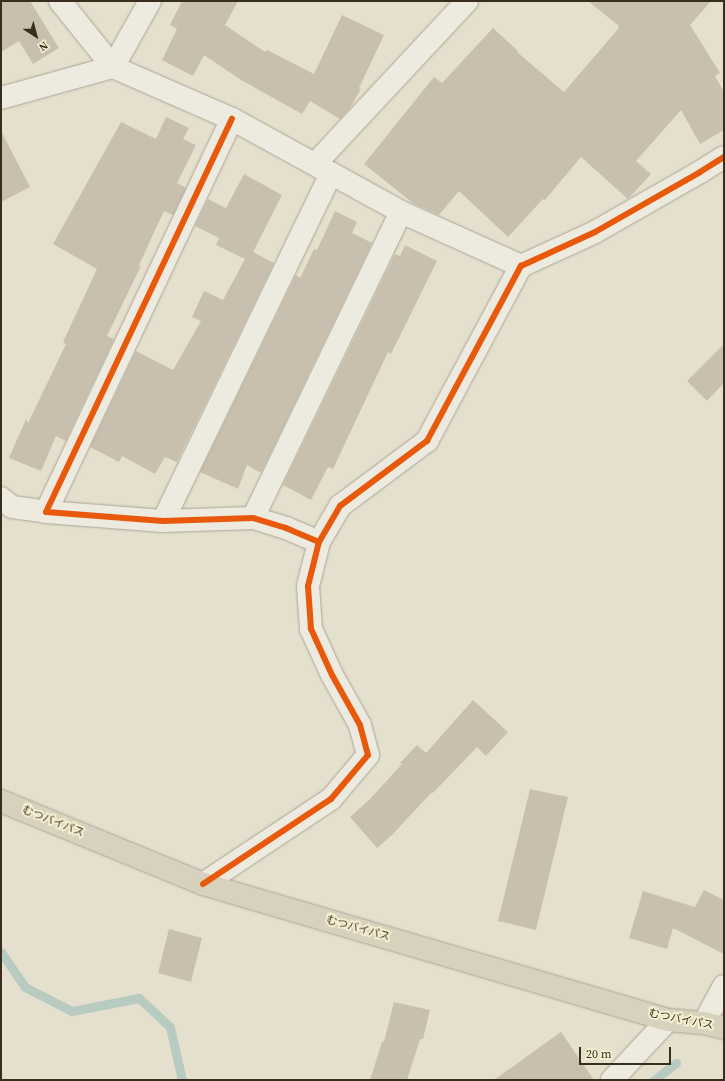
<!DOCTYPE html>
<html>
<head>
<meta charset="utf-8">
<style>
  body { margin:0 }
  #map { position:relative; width:725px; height:1081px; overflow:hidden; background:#e5e0cd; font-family:"Source Serif 4","Noto Sans JP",serif }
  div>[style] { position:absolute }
  .stream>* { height:9px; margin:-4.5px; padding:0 4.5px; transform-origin:4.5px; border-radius:4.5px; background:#b8cbc1 }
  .building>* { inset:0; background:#c9bfae }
  .roads { filter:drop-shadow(0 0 1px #aaa597) drop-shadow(0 0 1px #aaa597) }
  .street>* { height:22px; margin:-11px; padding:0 11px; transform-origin:11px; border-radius:11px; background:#edeadf }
  .highway>* { height:22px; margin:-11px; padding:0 11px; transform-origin:11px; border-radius:11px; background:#d8d1be }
  .cycleway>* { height:6px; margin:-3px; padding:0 3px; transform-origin:3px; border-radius:3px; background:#e8590c }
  span { translate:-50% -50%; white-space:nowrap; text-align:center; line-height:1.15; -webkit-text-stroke:4px #f6f0d3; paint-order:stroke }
  .street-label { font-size:11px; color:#392e1e }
  .frame { position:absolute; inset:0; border:2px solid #392e1e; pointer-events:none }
  .north { position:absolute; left:16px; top:16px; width:40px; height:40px; -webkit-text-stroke:3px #f6f0d3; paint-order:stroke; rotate:144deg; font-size:11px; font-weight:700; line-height:16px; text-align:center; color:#392e1e }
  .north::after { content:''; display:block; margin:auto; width:14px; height:18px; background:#392e1e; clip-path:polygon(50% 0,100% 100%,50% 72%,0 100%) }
  .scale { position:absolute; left:579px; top:1047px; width:92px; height:18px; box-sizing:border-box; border:2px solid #392e1e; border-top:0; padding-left:5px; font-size:12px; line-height:14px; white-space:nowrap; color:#392e1e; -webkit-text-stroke:3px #f6f0d3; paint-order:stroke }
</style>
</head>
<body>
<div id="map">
  <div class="stream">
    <i style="left:1px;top:952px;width:42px;rotate:55.6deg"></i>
    <i style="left:25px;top:987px;width:53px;rotate:27.1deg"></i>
    <i style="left:72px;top:1011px;width:68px;rotate:-11deg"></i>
    <i style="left:139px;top:998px;width:42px;rotate:43.1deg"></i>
    <i style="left:170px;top:1027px;width:54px;rotate:77.2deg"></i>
    <i style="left:654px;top:1080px;width:28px;rotate:-38deg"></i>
  </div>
  <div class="building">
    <i style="clip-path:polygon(1px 1px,30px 1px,59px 48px,33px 64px,19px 41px,1px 52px)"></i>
    <i style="clip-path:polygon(182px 1px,238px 1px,225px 25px,265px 52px,267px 50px,314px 74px,342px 15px,384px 35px,359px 88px,361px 89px,350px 108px,340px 119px,310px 101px,302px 114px,241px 80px,204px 55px,193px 76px,162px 60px,177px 29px,170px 25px)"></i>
    <i style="clip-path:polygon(588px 1px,711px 1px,690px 25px,720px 73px,715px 76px,724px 92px,724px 130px,700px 144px,681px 110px,636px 161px,651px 174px,628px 199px,581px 157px,545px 200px,543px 199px,508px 237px,459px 191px,439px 215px,414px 204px,364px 164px,434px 77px,442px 83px,493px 28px,518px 51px,517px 52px,564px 92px,618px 29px,619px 26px)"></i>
    <i style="clip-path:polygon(166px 117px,189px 128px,183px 139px,196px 145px,177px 183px,186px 188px,173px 215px,164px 211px,139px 265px,141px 266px,107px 336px,114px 339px,68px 436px,66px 441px,56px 436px,41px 471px,9px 458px,26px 419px,28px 423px,66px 344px,63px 342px,97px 269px,53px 244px,121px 122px,156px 139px)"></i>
    <i style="clip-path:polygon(1px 131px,30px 187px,1px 202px)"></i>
    <i style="clip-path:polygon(244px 174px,282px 195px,253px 252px,274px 263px,177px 462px,165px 457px,155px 474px,122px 456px,119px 462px,90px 447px,136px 351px,173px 370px,201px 321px,192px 317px,204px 291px,223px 300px,245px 259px,216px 245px,219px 238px,195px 226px,208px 199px,226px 208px)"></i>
    <i style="clip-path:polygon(335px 211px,357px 222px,352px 233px,372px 243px,261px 473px,247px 465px,238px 489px,200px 472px,296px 275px,300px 278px,314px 249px,317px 250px)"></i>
    <i style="clip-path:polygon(405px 245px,437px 261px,391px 354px,388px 352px,333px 469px,328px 467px,311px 500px,283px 485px,395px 254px,400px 256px)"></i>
    <i style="clip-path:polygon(724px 344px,724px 383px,707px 401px,687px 381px)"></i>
    <i style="clip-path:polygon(473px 700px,508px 732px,486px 756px,477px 747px,433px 793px,432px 792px,392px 835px,377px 848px,350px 817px,370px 799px,402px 764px,400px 763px,417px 745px,426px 753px)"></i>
    <i style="clip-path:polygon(530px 789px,568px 797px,536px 930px,498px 921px)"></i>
    <i style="clip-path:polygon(704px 890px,724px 900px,724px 954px,673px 928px,667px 949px,629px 938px,643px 891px,695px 907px)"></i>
    <i style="clip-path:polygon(169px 929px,202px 938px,191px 982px,158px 973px)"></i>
    <i style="clip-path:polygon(394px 1002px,430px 1010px,423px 1039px,420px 1039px,407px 1080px,370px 1080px,382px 1042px,384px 1042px)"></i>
    <i style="clip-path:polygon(561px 1032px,594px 1080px,494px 1080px,547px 1042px)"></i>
  </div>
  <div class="roads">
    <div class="street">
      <i style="left:60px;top:1px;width:85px;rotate:51.2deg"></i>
      <i style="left:113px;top:67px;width:130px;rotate:23.6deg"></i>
      <i style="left:232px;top:119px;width:193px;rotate:28.8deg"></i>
      <i style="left:401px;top:212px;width:132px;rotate:24.2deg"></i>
      <i style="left:1px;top:98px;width:116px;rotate:-15.5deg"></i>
      <i style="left:113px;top:67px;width:76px;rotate:-60.7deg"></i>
      <i style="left:315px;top:164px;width:223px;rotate:-47deg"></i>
      <i style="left:1px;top:498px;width:14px;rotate:39deg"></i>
      <i style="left:12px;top:507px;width:34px;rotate:8deg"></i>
      <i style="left:253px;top:518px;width:340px;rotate:-64.2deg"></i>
      <i style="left:163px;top:521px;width:386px;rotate:-64.2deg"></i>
      <i style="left:319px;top:542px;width:42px;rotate:-59.7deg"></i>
      <i style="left:340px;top:506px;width:109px;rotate:-36.8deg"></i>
      <i style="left:427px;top:441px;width:199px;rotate:-61.8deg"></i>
      <i style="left:521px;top:266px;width:81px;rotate:-24.7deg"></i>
      <i style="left:595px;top:232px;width:121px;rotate:-29.7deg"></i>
      <i style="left:700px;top:172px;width:28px;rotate:-32deg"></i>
      <i style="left:203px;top:884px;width:154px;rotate:-33.6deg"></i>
      <i style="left:331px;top:799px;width:57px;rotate:-49.9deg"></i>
      <i style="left:368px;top:755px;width:31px;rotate:-105deg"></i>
      <i style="left:360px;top:725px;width:57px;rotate:-119.2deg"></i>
      <i style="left:332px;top:675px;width:51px;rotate:-114.5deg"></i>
      <i style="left:311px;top:629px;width:43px;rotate:-94deg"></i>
      <i style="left:308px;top:586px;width:45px;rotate:-76deg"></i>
      <i style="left:319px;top:542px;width:36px;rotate:-157deg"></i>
      <i style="left:286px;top:528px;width:34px;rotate:-163deg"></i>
      <i style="left:253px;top:518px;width:90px;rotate:178.1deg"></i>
      <i style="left:163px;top:521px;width:117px;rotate:-175.6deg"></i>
      <i style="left:46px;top:512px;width:435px;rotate:-64.7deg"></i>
      <i style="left:704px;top:1023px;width:42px;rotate:-61.6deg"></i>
      <i style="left:612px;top:1080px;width:82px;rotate:-47deg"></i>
    </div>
    <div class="highway">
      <i style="left:1px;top:801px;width:218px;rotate:22.3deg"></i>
      <i style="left:203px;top:884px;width:484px;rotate:16.3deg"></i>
      <i style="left:668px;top:1020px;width:36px;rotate:5deg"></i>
      <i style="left:704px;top:1023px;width:21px;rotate:14deg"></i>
    </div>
  </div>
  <div class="cycleway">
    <i style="left:319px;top:542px;width:42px;rotate:-59.7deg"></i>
    <i style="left:340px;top:506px;width:109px;rotate:-36.8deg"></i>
    <i style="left:427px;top:441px;width:199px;rotate:-61.8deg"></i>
    <i style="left:521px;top:266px;width:81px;rotate:-24.7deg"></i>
    <i style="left:595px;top:232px;width:121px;rotate:-29.7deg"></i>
    <i style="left:700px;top:172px;width:28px;rotate:-32deg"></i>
    <i style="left:203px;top:884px;width:154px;rotate:-33.6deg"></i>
    <i style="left:331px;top:799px;width:57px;rotate:-49.9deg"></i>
    <i style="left:368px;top:755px;width:31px;rotate:-105deg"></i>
    <i style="left:360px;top:725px;width:57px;rotate:-119.2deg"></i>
    <i style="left:332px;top:675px;width:51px;rotate:-114.5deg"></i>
    <i style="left:311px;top:629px;width:43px;rotate:-94deg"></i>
    <i style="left:308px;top:586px;width:45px;rotate:-76deg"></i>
    <i style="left:319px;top:542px;width:36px;rotate:-157deg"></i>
    <i style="left:286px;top:528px;width:34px;rotate:-163deg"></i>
    <i style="left:253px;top:518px;width:90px;rotate:178.1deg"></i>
    <i style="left:163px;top:521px;width:117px;rotate:-175.6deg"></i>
    <i style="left:46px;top:512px;width:435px;rotate:-64.7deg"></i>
  </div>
  <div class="street-label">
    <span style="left:53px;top:822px;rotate:22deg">むつバイパス</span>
    <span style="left:358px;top:929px;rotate:16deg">むつバイパス</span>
    <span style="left:681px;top:1020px;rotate:11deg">むつバイパス</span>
  </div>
  <div class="frame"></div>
  <div class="north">N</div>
  <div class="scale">20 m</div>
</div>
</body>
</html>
